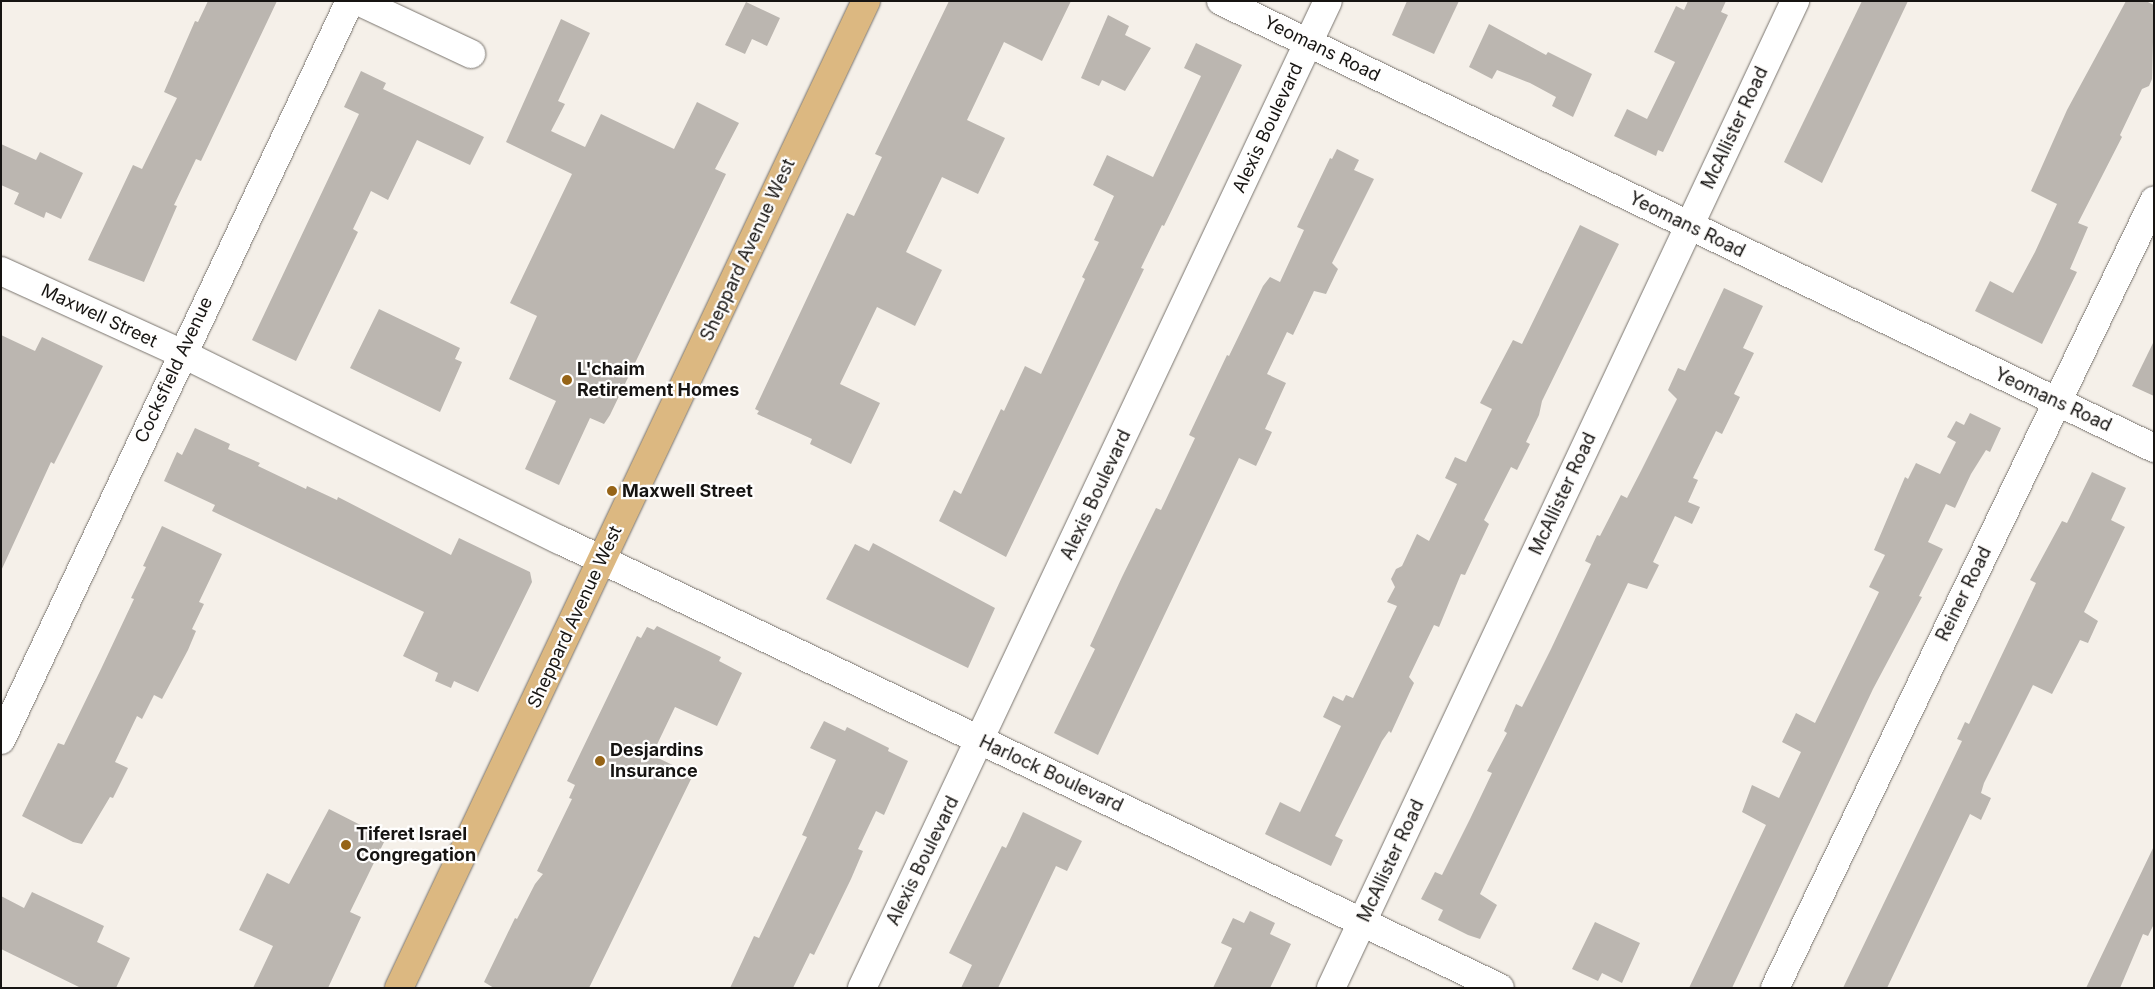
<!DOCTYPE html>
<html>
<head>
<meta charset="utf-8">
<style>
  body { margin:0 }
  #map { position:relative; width:2155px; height:989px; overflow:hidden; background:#f5f0e9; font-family:Inter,sans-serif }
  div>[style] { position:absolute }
  .building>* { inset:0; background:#bbb6b0 }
  .roads { filter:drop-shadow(0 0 1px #79746e) drop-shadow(0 0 1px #79746e) }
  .minor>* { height:28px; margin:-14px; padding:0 14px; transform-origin:14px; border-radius:14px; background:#fff }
  .major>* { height:28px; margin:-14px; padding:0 14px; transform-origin:14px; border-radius:14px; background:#dcb881 }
  .dots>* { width:14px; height:14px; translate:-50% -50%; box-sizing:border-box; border:2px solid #fffefd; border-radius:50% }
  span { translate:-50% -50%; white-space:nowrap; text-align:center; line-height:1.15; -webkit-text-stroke:4.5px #fffefd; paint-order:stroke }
  .street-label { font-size:18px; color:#161412 }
  .poi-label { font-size:18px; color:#161412; font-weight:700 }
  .left { translate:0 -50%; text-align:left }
  .frame { position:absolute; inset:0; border:2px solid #161412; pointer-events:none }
</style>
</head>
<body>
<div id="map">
  <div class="building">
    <i style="clip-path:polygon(208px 1px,277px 1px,201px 161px,196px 159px,174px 205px,177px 206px,144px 282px,88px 260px,133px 165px,142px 169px,177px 98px,164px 92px,195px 21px,198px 22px)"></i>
    <i style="clip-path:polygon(949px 1px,1071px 1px,1042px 61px,1004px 42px,967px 120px,1005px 138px,978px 194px,942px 177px,906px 252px,942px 270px,915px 326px,877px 307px,840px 384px,880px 403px,851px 464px,810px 444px,812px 439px,757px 414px,759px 411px,755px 409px,847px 213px,854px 216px,882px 157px,875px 154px)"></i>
    <i style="clip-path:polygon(1407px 1px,1459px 1px,1434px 54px,1392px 35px)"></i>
    <i style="clip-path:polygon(1688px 1px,1726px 1px,1721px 12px,1728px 15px,1663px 152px,1658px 150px,1656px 156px,1614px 136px,1627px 109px,1647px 119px,1675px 62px,1654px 52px,1676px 6px,1684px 10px)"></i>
    <i style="clip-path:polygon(1862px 1px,1908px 1px,1822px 183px,1784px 162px)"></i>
    <i style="clip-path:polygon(2126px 1px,2146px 1px,2154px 5px,2152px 79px,2149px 86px,2142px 89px,2120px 135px,2122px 137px,2078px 223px,2088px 227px,2070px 269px,2077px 272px,2042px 344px,1975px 311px,1990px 281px,2013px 293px,2035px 252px,2057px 204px,2031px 191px,2067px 110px)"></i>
    <i style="clip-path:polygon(746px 2px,780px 18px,767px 46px,752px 39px,745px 54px,725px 45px)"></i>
    <i style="clip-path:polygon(1108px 15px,1129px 26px,1125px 35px,1151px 48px,1125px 91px,1102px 80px,1099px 86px,1081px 78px)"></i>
    <i style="clip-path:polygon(561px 19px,590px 33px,558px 101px,565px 104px,551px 131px,585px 147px,601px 114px,674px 149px,697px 102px,739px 123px,715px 169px,726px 174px,610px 415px,604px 424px,590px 418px,559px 485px,525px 469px,556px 401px,509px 379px,537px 316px,510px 303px,572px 174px,506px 142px)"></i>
    <i style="clip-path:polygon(1489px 24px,1546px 55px,1548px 52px,1592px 74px,1573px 117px,1552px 106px,1556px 97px,1530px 83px,1497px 70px,1492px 79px,1469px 67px)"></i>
    <i style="clip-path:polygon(1196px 43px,1242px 65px,1164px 226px,1162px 225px,1141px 268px,1144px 269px,1006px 557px,939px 521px,954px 490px,961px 494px,1001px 409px,1004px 411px,1025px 366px,1041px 374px,1085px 279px,1082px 277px,1099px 242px,1094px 240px,1114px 196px,1093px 185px,1107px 155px,1153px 177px,1201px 76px,1184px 68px)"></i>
    <i style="clip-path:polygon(361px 71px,386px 83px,383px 89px,484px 137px,470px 165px,417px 140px,388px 200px,371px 191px,353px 229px,358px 232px,296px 361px,252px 340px,359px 114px,344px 107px)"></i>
    <i style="clip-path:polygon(1px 144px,36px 160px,40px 152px,83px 173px,61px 219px,46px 212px,44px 218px,14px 204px,19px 193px,1px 185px)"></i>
    <i style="clip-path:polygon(1337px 149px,1359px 160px,1354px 170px,1374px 179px,1332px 263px,1338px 269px,1326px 294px,1314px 291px,1293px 335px,1287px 332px,1267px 374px,1286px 383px,1265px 429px,1272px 432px,1256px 466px,1239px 458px,1098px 755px,1054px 733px,1095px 649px,1090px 646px,1122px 577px,1156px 508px,1161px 510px,1195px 438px,1189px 435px,1227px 355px,1229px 356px,1263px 286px,1270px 277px,1280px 282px,1304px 230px,1297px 227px,1330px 158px,1332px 159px)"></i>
    <i style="clip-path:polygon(1580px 225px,1619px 244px,1542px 401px,1539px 415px,1526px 442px,1530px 444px,1517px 470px,1511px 467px,1484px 520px,1489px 524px,1465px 575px,1461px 574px,1439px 627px,1434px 625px,1409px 677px,1414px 683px,1391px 733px,1389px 731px,1382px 741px,1335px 836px,1343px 840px,1331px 866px,1265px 834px,1280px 802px,1300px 812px,1341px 726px,1323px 717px,1333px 696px,1343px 701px,1346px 695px,1353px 698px,1397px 606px,1387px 602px,1395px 587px,1391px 579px,1396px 569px,1402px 566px,1417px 534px,1429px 541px,1457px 484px,1445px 478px,1455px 457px,1466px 462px,1492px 409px,1480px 403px,1482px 399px,1513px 340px,1522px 344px)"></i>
    <i style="clip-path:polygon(1724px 288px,1763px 306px,1743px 348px,1754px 353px,1734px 394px,1740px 397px,1722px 434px,1716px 431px,1693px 478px,1698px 480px,1688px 502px,1700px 507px,1692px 524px,1675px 516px,1653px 562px,1659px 565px,1647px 589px,1628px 583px,1480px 894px,1497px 905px,1480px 939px,1468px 935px,1438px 920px,1443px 910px,1421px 899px,1435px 872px,1442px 875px,1470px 819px,1492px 773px,1487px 771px,1507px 733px,1504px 731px,1516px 704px,1522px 707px,1551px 649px,1591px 564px,1585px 561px,1597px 535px,1600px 536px,1621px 495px,1627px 498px,1641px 471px,1677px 399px,1668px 390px,1678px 368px,1685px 371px)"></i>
    <i style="clip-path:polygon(379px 309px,460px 348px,455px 359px,462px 362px,440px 412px,350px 368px)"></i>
    <i style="clip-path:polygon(1px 335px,35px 351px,42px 337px,103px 366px,54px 464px,51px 462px,1px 571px)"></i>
    <i style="clip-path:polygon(2154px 341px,2154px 396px,2132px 386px)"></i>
    <i style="clip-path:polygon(1970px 413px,2001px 428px,1990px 452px,1986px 450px,1971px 474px,1955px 508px,1946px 504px,1928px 542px,1943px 549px,1919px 596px,1922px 597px,1873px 689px,1732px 988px,1689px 988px,1766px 825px,1742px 812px,1752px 785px,1779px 798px,1801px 752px,1782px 742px,1796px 713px,1815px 723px,1879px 592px,1869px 587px,1885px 555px,1874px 550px,1905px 477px,1908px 479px,1916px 463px,1940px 474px,1956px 442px,1947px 437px,1956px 421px,1964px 425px)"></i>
    <i style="clip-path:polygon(195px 428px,230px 444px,228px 449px,260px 463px,258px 466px,306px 489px,307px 486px,337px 500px,338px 497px,451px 555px,459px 538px,530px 572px,532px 582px,478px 692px,454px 681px,451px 688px,435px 681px,438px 673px,403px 656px,424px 612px,212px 511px,215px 505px,164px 481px,177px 452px,182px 455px)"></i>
    <i style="clip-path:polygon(2092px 472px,2126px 488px,2111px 520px,2125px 527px,2084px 612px,2098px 621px,2088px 643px,2080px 640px,2052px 694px,2033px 685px,1984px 783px,1981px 793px,1991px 798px,1981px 820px,1970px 814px,1887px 988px,1843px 988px,1962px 741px,1957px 739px,1965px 722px,1969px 724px,2036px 583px,2030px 580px,2062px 521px,2067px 523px)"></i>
    <i style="clip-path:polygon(162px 526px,222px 554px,199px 602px,204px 604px,192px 629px,196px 631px,188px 650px,162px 699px,154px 695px,142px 719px,137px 716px,115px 762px,128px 768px,113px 798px,110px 797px,82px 844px,73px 842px,22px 816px,58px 743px,64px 745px,101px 669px,134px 599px,131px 598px,146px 567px,143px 566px)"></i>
    <i style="clip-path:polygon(873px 543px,995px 608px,968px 668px,826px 599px,855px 544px,869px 551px)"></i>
    <i style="clip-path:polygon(657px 626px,721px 657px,719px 661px,742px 673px,717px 726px,675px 707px,652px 755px,693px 775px,589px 988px,494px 988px,484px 982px,515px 918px,517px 919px,535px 884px,543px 874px,537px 871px,572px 799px,569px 798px,575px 785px,567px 781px,637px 636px,641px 638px,647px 627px,654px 630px)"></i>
    <i style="clip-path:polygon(824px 721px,845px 731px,847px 727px,889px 748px,888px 751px,908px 761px,884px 815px,876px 811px,858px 849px,863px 851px,851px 879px,814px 955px,810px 953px,793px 988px,730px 988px,754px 936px,759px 938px,807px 837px,802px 835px,836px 760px,810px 748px)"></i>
    <i style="clip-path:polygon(329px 809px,386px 838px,350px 912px,361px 917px,328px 988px,253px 988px,273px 946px,239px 930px,267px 873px,289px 884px)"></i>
    <i style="clip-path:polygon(1023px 812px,1082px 841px,1067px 871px,1056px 866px,998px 988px,961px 988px,972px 965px,949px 953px,1002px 846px,1006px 848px)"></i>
    <i style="clip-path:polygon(2154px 846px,2154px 924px,2148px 936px,2143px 934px,2120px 988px,2086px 988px)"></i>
    <i style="clip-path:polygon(32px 892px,104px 926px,97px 942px,130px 958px,116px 988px,81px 988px,1px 949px,1px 896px,24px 908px)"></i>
    <i style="clip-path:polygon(1250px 911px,1275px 923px,1270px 934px,1291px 944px,1270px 988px,1213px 988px,1232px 948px,1221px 943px,1233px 918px,1244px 923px)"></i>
    <i style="clip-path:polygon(1595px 922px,1640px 943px,1622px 983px,1602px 973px,1598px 981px,1572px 969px)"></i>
  </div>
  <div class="roads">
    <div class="minor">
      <i style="left:358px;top:1px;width:125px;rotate:25.1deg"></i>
      <i style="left:1221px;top:1px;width:1035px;rotate:25.6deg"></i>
      <i style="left:1px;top:271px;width:198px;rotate:24.5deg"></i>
      <i style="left:181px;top:353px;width:423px;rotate:26.3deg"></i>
      <i style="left:560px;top:540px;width:1041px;rotate:25.48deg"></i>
      <i style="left:1px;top:740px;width:817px;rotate:-64.72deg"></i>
      <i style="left:862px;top:988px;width:1091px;rotate:-64.73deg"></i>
      <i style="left:1331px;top:988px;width:1091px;rotate:-64.82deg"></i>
      <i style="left:1775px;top:988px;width:874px;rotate:-64.29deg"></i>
    </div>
    <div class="major">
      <i style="left:399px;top:988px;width:1092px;rotate:-64.68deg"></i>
    </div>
  </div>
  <div class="dots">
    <i style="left:567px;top:380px;background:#966417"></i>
    <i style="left:612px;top:491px;background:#966417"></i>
    <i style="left:600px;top:761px;background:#966417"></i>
    <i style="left:346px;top:845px;background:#966417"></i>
  </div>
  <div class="street-label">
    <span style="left:1322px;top:49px;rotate:26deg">Yeomans Road</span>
    <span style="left:1268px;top:128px;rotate:-65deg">Alexis Boulevard</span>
    <span style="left:1735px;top:128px;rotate:-65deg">McAllister Road</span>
    <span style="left:1687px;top:225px;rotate:26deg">Yeomans Road</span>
    <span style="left:748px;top:250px;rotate:-65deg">Sheppard Avenue West</span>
    <span style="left:99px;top:316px;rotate:25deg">Maxwell Street</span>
    <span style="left:174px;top:370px;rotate:-65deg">Cocksfield Avenue</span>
    <span style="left:2053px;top:400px;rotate:25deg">Yeomans Road</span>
    <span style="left:1563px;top:494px;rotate:-65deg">McAllister Road</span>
    <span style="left:1096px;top:495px;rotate:-65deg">Alexis Boulevard</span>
    <span style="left:1964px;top:594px;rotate:-64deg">Reiner Road</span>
    <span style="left:575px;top:617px;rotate:-65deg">Sheppard Avenue West</span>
    <span style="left:1051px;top:774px;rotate:25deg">Harlock Boulevard</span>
    <span style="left:923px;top:861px;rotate:-64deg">Alexis Boulevard</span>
    <span style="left:1391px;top:861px;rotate:-65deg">McAllister Road</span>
  </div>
  <div class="poi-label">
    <span class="left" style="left:577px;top:380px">L'chaim<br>Retirement Homes</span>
    <span class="left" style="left:622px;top:491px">Maxwell Street</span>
    <span class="left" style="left:610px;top:761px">Desjardins<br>Insurance</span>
    <span class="left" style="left:356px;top:845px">Tiferet Israel<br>Congregation</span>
  </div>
  <div class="frame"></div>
</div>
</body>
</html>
